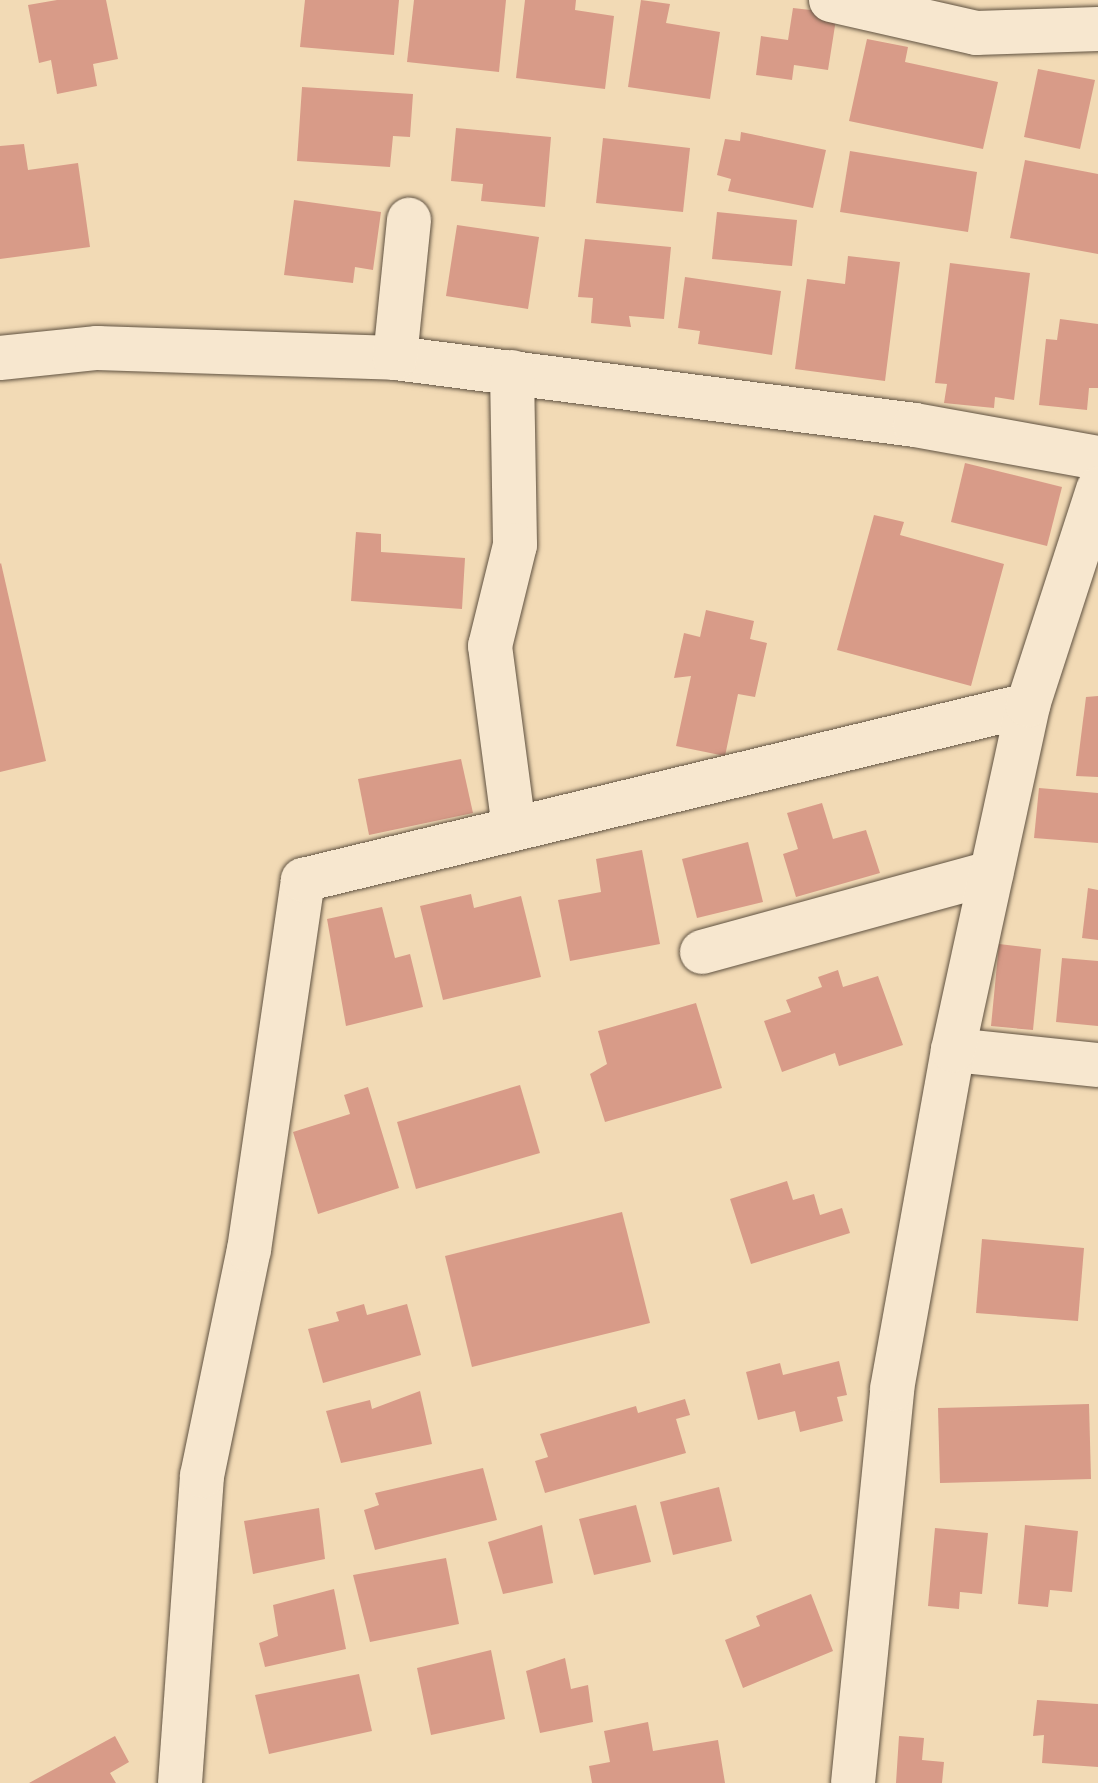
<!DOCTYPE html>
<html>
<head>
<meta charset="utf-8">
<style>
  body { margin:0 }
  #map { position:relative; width:1098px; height:1783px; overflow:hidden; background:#f2dab5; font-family:Vollkorn,serif }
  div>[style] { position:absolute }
  .building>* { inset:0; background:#d89b88 }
  .roads { filter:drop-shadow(0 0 2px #605241) drop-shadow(0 0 2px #605241) }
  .minor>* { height:44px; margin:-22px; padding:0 22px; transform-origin:22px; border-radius:22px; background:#f7e7cf }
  span { translate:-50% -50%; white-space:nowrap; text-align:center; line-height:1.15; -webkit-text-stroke:8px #f7e7cf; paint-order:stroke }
</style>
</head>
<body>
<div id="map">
  <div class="building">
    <i style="clip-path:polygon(57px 0,106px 0,118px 59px,93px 64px,97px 86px,57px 94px,51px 60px,39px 63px,28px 5px)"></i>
    <i style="clip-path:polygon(305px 0,399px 0,394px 55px,300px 47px)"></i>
    <i style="clip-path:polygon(414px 0,506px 0,499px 72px,407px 62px)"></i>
    <i style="clip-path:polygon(525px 0,576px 0,575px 10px,614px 16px,605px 89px,516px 78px)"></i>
    <i style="clip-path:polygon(641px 0,670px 4px,666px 23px,720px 32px,710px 99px,628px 87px)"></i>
    <i style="clip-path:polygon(793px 8px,837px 13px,828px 70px,794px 65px,792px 80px,756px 75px,761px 36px,788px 40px)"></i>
    <i style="clip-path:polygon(867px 39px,908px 47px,905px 62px,998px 82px,983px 149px,849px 121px)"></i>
    <i style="clip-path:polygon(1038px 69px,1095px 80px,1080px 149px,1024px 137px)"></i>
    <i style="clip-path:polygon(302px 87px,413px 94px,410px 137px,393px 136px,390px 167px,297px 161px)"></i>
    <i style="clip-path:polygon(456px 128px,551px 137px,545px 207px,481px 201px,483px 184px,451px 181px)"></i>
    <i style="clip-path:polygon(741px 132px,826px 150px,813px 208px,728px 191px,731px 179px,717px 175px,725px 139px,740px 141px)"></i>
    <i style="clip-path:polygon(603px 138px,690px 148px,683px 212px,596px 203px)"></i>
    <i style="clip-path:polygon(24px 144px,28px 170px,78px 163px,90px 247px,0 259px,0 146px)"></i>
    <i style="clip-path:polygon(850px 151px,977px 172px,968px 232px,840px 212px)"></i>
    <i style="clip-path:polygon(1025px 160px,1098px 174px,1098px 254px,1010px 238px)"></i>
    <i style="clip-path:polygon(294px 200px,381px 212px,373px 270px,355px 267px,353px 283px,284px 275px)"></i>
    <i style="clip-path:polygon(717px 212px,797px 220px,792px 266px,712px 259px)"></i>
    <i style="clip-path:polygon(457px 225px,539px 237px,528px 309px,446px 296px)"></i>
    <i style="clip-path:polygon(585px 239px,671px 247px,664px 319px,629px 316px,631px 327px,591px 323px,593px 298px,578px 297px)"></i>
    <i style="clip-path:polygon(848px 256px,900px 262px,885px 381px,795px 369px,807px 279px,845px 284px)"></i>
    <i style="clip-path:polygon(950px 263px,1030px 273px,1014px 400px,995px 397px,994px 408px,944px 403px,947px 384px,935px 383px)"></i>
    <i style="clip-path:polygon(685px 277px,781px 291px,772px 355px,698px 344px,700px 331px,678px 328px)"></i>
    <i style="clip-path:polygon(1060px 319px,1098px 324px,1098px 388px,1089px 388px,1087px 410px,1039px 405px,1046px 339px,1057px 340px)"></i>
    <i style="clip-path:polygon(965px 463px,1062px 487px,1047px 546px,951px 522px)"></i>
    <i style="clip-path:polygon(874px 515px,904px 522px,900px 535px,1004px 564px,971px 686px,837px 650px)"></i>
    <i style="clip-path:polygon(356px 532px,381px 534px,381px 552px,465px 558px,462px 609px,351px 601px)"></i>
    <i style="clip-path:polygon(1px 563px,46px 761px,0 772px,0 564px)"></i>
    <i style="clip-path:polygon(706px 610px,754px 621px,750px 639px,767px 643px,755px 697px,738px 694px,725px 756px,676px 746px,691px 676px,674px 678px,684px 633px,700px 637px)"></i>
    <i style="clip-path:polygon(1098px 696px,1098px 777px,1076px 776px,1086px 697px)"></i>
    <i style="clip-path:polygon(461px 759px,473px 813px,369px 835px,358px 779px)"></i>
    <i style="clip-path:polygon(1039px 788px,1098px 793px,1098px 843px,1034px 838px)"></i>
    <i style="clip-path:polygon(822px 803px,833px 839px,866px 830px,880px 873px,796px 897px,783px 854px,798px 849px,787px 813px)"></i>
    <i style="clip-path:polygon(748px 842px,763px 902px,697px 918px,682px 859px)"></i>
    <i style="clip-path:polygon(642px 850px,660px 944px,570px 961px,558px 900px,601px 892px,596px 859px)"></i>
    <i style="clip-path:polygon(1088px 888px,1098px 890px,1098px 940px,1082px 938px)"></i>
    <i style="clip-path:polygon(471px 894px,474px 908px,521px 896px,541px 977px,443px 1000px,420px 906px)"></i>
    <i style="clip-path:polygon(382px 907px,395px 958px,410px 954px,423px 1007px,346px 1026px,327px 919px)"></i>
    <i style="clip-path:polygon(999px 944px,1041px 949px,1033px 1030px,991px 1026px)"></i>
    <i style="clip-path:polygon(1062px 958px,1098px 961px,1098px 1026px,1056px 1022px)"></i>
    <i style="clip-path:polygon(838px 970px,843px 987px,878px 976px,903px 1045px,839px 1066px,835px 1053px,782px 1072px,764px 1021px,791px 1012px,786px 1000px,822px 987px,818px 977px)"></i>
    <i style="clip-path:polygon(696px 1003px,722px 1088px,605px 1122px,590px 1074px,607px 1064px,598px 1031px)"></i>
    <i style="clip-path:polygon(520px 1085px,540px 1153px,416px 1189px,397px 1122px)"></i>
    <i style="clip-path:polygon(368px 1087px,399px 1188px,318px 1214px,293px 1132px,350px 1114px,344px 1095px)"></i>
    <i style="clip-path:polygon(787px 1181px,793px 1200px,814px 1194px,820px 1215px,842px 1208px,850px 1233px,751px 1264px,730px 1199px)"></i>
    <i style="clip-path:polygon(622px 1212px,650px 1323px,472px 1367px,445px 1256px)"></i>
    <i style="clip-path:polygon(982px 1239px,1084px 1248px,1078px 1321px,976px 1313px)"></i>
    <i style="clip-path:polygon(364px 1304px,367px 1315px,407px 1304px,421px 1355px,323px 1383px,308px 1329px,339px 1321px,336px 1312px)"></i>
    <i style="clip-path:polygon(839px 1361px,847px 1395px,837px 1397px,843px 1421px,800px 1432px,795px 1411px,758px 1420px,746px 1372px,780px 1363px,783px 1375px)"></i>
    <i style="clip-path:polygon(420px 1391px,432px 1444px,341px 1463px,326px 1411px,370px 1400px,372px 1409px)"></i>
    <i style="clip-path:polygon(685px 1399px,690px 1415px,676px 1419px,686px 1453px,545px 1493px,535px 1461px,548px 1457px,540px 1434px,636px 1406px,638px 1413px)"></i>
    <i style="clip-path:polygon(1089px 1404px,1091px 1479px,940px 1483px,938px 1408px)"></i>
    <i style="clip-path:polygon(483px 1468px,497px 1520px,375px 1550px,364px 1510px,379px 1505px,375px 1493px)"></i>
    <i style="clip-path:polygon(719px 1487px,732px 1541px,673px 1555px,660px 1502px)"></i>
    <i style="clip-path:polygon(636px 1505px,651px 1562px,594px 1575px,579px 1519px)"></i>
    <i style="clip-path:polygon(319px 1508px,325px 1559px,253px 1574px,244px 1521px)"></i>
    <i style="clip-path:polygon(542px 1525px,553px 1583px,503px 1594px,488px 1542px)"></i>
    <i style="clip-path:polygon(1025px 1525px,1078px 1531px,1072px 1592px,1050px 1590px,1048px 1607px,1018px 1604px)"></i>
    <i style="clip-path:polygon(935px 1528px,988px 1533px,982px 1594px,960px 1592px,959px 1609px,928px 1606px)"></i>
    <i style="clip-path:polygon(446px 1558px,459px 1624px,370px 1642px,353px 1575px)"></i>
    <i style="clip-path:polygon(334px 1589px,346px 1649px,265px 1667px,259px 1643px,278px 1636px,273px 1605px)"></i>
    <i style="clip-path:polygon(811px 1594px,833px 1651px,743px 1688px,725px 1640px,760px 1626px,756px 1616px)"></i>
    <i style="clip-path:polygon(491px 1650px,505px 1719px,431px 1735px,417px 1668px)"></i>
    <i style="clip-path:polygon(565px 1658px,571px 1689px,588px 1685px,593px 1722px,540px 1733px,526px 1671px)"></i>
    <i style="clip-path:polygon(359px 1674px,372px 1731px,269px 1754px,255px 1695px)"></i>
    <i style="clip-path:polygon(1037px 1700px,1098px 1704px,1098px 1767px,1042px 1763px,1044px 1735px,1033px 1736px)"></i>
    <i style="clip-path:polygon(648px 1722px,653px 1751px,718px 1740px,725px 1783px,592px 1783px,589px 1766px,610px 1762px,604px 1731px)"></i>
    <i style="clip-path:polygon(115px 1736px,129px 1762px,110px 1773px,116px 1783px,29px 1783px)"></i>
    <i style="clip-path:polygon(899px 1736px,924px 1738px,922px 1760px,944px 1762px,942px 1783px,896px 1783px)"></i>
  </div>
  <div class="roads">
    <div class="minor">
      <i style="left:831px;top:0;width:149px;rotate:12.8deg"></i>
      <i style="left:976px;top:33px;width:122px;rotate:-1.9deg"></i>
      <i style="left:0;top:358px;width:98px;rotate:-5.9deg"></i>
      <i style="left:97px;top:348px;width:298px;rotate:1.9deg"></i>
      <i style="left:395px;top:358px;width:524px;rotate:7.34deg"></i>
      <i style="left:915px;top:425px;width:186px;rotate:10.2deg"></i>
      <i style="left:395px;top:358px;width:139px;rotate:-84.2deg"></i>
      <i style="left:512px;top:372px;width:173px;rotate:89deg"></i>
      <i style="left:515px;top:545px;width:104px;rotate:103.9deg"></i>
      <i style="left:490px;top:646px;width:184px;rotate:82.5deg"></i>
      <i style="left:702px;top:952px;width:300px;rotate:-15.3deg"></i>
      <i style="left:953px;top:1050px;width:146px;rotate:5.9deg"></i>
      <i style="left:180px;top:1783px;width:308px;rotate:-85.9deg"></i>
      <i style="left:202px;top:1476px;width:231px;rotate:-78.3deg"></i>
      <i style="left:249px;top:1250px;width:374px;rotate:-81.7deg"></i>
      <i style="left:303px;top:880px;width:746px;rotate:-13.57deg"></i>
      <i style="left:853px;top:1783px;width:396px;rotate:-84.3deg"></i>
      <i style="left:892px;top:1389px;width:344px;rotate:-79.8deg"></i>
      <i style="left:953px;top:1050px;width:353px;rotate:-77.7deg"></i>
      <i style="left:1028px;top:705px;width:227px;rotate:-72deg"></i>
    </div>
  </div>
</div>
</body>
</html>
